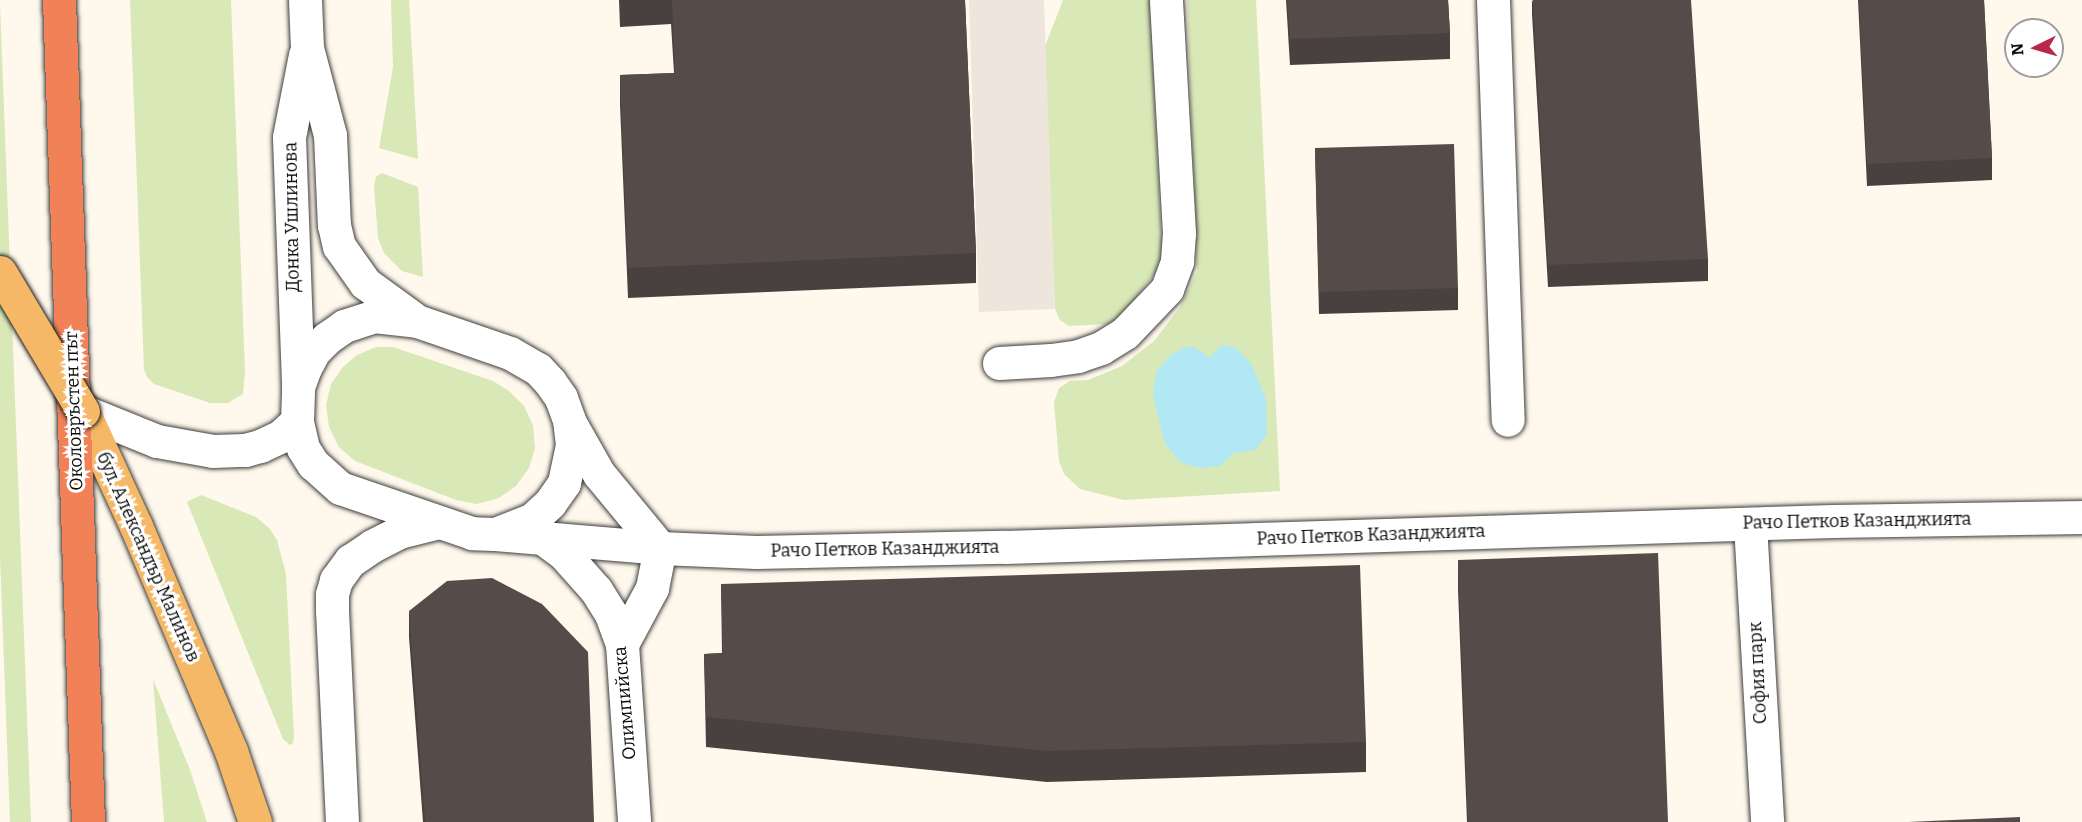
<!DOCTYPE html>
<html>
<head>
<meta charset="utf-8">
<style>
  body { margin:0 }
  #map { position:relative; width:2082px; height:822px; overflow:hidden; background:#fff8ec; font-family:Bitter,serif }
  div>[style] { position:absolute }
  .green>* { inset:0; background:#d9e8b7 }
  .plaza>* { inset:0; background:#eee6dc }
  .water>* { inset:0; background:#b2e8f4 }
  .roads { filter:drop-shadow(0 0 2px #3f3f3f) drop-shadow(0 0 2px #3f3f3f) }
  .minor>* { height:33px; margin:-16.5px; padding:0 16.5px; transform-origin:16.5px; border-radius:16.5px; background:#fff }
  .major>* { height:33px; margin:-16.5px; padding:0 16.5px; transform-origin:16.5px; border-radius:16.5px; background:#f5b866 }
  .highway>* { height:33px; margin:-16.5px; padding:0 16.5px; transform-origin:16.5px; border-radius:16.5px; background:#f18258 }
  .bridges { filter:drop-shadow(0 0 2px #1d1d1d) drop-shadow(0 0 2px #1d1d1d) }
  .major-bridge>* { height:33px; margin:-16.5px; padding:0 16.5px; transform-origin:16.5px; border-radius:16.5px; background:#f5b866 }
  .wall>* { inset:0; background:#49413f }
  .building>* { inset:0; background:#554c49 }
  span { translate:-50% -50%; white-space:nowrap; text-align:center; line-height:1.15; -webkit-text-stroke:6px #fff; paint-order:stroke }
  .street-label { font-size:18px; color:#0c0c0c }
  .north { position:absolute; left:2004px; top:18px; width:60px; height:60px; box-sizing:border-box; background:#fff; border:2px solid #9e9e9e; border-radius:50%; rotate:265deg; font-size:16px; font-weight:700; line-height:24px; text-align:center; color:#0c0c0c }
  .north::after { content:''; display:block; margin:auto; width:21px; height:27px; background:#b92849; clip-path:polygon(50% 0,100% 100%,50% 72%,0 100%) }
</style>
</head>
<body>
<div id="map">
  <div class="green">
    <i style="clip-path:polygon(130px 0,231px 0,245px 372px,243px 394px,228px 403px,210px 403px,154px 384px,147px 377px,144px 369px)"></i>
    <i style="clip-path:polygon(391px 0,409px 0,418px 159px,379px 148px,393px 67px)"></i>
    <i style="clip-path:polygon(1063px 0,1150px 0,1162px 257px,1156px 272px,1124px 313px,1108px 324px,1069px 326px,1060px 320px,1055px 309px,1044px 49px)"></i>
    <i style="clip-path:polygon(1187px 0,1256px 0,1280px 491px,1124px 500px,1080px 489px,1064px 474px,1059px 461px,1054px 402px,1059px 388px,1070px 381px,1088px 380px,1122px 366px,1154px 341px,1180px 307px,1197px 272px)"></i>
    <i style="clip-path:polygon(0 3px,31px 822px,10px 822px,0 556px)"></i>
    <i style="clip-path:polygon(382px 173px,418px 187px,423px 277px,402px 271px,384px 253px,378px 238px,374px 186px,376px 177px)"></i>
    <i style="clip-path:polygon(376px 347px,393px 347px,493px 381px,509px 391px,524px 406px,533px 425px,535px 448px,529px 468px,516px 486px,499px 498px,477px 504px,456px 500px,355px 461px,339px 447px,329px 427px,326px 405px,331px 384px,343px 367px,357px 355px)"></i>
    <i style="clip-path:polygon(201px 495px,256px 517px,270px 529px,277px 540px,286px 574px,294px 737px,293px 743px,290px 745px,283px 739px,187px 502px)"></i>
    <i style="clip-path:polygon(153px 679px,190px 770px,207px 822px,164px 822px)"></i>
  </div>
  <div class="plaza">
    <i style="clip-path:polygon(969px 0,1044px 0,1055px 309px,979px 312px)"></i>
  </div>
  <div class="water">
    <i style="clip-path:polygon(1224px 345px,1236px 348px,1251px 363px,1266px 399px,1267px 434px,1256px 450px,1234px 453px,1220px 466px,1201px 468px,1188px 465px,1179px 461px,1165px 444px,1153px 396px,1156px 372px,1169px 357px,1183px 347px,1194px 347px,1211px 358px,1215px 350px)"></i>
  </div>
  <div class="roads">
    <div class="minor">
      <i style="left:305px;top:0;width:48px;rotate:87.6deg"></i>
      <i style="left:307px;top:48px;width:90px;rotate:75.2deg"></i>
      <i style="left:330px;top:135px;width:90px;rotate:87.5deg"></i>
      <i style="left:334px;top:225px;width:22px;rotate:77deg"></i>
      <i style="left:339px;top:246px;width:45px;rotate:54.9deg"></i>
      <i style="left:365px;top:283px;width:59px;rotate:36.1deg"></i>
      <i style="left:1493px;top:0;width:420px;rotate:88deg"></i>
      <i style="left:374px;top:316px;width:43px;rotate:6.6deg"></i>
      <i style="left:417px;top:321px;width:98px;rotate:19deg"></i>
      <i style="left:510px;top:353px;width:32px;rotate:30deg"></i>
      <i style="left:538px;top:369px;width:18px;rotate:47deg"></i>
      <i style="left:550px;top:382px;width:19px;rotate:55deg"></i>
      <i style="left:561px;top:398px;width:23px;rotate:70deg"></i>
      <i style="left:569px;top:420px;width:25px;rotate:83deg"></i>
      <i style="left:572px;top:445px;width:39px;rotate:102deg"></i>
      <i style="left:564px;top:483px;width:24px;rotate:125deg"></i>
      <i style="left:550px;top:503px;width:23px;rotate:137deg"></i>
      <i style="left:533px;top:519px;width:41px;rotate:158.5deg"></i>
      <i style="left:495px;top:534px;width:23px;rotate:-178deg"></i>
      <i style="left:472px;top:533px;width:139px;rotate:-161.2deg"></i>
      <i style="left:340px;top:488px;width:36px;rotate:-138deg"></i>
      <i style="left:313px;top:464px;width:19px;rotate:-122deg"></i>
      <i style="left:303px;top:448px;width:28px;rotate:-103deg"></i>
      <i style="left:297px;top:421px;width:34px;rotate:-88deg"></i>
      <i style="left:298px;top:387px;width:20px;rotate:-70deg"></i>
      <i style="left:305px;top:368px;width:19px;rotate:-62deg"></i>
      <i style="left:314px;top:351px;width:18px;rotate:-45deg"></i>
      <i style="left:327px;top:338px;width:21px;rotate:-35deg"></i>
      <i style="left:344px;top:326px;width:32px;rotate:-18deg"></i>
      <i style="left:999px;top:363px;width:52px;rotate:-3.3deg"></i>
      <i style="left:1051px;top:360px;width:27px;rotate:-8deg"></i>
      <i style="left:1078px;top:356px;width:24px;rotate:-19deg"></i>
      <i style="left:1101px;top:348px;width:28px;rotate:-32deg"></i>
      <i style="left:1125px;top:333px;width:61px;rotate:-46.3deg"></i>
      <i style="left:1167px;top:289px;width:30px;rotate:-70deg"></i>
      <i style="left:1177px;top:261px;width:28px;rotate:-86deg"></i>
      <i style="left:1179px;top:233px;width:233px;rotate:-93.2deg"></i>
      <i style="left:298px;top:383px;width:246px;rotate:-92.1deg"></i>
      <i style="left:289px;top:137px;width:84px;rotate:-79deg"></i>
      <i style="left:83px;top:411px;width:80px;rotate:22.1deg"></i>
      <i style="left:157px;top:441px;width:57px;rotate:10.1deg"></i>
      <i style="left:213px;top:451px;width:32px;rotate:-2deg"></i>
      <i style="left:245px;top:450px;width:16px;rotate:-15deg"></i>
      <i style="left:260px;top:446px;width:23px;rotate:-25deg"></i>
      <i style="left:281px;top:436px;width:22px;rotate:-43deg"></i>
      <i style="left:570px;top:423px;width:59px;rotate:60.4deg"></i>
      <i style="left:599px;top:474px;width:96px;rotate:50.5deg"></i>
      <i style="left:1750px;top:524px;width:298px;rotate:86.7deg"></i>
      <i style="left:495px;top:534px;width:166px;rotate:4.8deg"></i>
      <i style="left:660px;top:548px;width:96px;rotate:2.4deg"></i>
      <i style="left:756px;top:552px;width:249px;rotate:-1.2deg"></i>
      <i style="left:1005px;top:547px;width:828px;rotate:-1.8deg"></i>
      <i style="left:1833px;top:521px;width:249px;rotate:-0.9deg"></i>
      <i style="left:545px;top:540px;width:24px;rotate:36deg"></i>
      <i style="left:564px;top:554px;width:48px;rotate:48.4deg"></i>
      <i style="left:596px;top:590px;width:28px;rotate:58deg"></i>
      <i style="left:611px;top:614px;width:32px;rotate:70deg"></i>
      <i style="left:622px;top:644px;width:178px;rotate:86.1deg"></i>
      <i style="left:622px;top:644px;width:64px;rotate:-61.8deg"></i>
      <i style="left:652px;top:588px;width:41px;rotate:-78.7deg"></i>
      <i style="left:342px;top:822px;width:211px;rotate:-92.7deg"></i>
      <i style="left:332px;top:611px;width:17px;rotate:-90deg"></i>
      <i style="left:332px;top:594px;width:15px;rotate:-74deg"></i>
      <i style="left:336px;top:580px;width:24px;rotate:-54deg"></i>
      <i style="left:350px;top:561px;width:27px;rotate:-34deg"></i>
      <i style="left:372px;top:546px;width:30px;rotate:-27deg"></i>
      <i style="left:399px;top:532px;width:38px;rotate:-14deg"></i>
    </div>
    <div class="major">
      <i style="left:83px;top:411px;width:127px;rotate:65.3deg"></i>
      <i style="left:136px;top:526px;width:244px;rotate:67.1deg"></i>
      <i style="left:231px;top:751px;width:75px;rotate:71.3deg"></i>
    </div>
    <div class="highway">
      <i style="left:59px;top:0;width:823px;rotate:87.98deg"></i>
    </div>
  </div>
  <div class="bridges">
    <div class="major-bridge">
      <i style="left:0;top:272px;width:162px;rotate:59.2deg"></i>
    </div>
  </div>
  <div class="wall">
    <i style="clip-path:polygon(619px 0,965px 0,976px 253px,976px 283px,628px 298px,620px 105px,620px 75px,674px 73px,671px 24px,620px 27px)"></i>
    <i style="clip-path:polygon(1286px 0,1448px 0,1450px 33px,1450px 59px,1290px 65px)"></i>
    <i style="clip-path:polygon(1532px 0,1708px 259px,1708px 281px,1548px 287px,1532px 14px)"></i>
    <i style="clip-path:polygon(1858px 0,1984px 0,1992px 158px,1992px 180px,1867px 186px)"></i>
    <i style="clip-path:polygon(1315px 148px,1458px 288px,1458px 310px,1319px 314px)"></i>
    <i style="clip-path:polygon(1458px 560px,1668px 822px,1467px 822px,1458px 590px)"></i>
    <i style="clip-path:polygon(721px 584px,1366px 742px,1366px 772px,1047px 782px,706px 747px,704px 654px,722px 653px)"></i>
    <i style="clip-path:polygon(409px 611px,594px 822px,423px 822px,409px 637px)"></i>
  </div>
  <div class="building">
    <i style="clip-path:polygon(672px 0,965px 0,976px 253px,628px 268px,620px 75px,675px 73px)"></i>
    <i style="clip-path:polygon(1287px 0,1448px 0,1450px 33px,1290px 39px)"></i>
    <i style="clip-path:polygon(1533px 0,1691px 0,1708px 259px,1548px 265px)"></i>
    <i style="clip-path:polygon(1859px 0,1984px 0,1992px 158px,1867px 164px)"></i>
    <i style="clip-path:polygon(1454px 144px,1458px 288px,1319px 292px,1315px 148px)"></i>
    <i style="clip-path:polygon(1658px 553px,1668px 822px,1468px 822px,1458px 560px)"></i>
    <i style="clip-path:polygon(1360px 565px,1366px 742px,1047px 751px,706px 717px,704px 654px,723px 653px,721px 584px)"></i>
    <i style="clip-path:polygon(492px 578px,542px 604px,588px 652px,594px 822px,426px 822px,425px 820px,409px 611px,447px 581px)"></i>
    <i style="clip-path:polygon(2020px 817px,2020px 822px,1908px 822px)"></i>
  </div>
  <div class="street-label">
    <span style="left:292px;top:217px;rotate:-91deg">Донка Ушлинова</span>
    <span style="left:74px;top:411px;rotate:-92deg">Околовръстен път</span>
    <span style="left:1857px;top:521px;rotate:-1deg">Рачо Петков Казанджията</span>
    <span style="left:1371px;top:535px;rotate:-2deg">Рачо Петков Казанджията</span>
    <span style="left:885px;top:549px;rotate:-1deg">Рачо Петков Казанджията</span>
    <span style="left:148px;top:557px;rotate:66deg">бул. Александър Малинов</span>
    <span style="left:1758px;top:673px;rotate:-93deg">София парк</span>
    <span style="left:625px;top:703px;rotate:-95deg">Олимпийска</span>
  </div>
  <div class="north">N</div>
</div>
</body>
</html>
